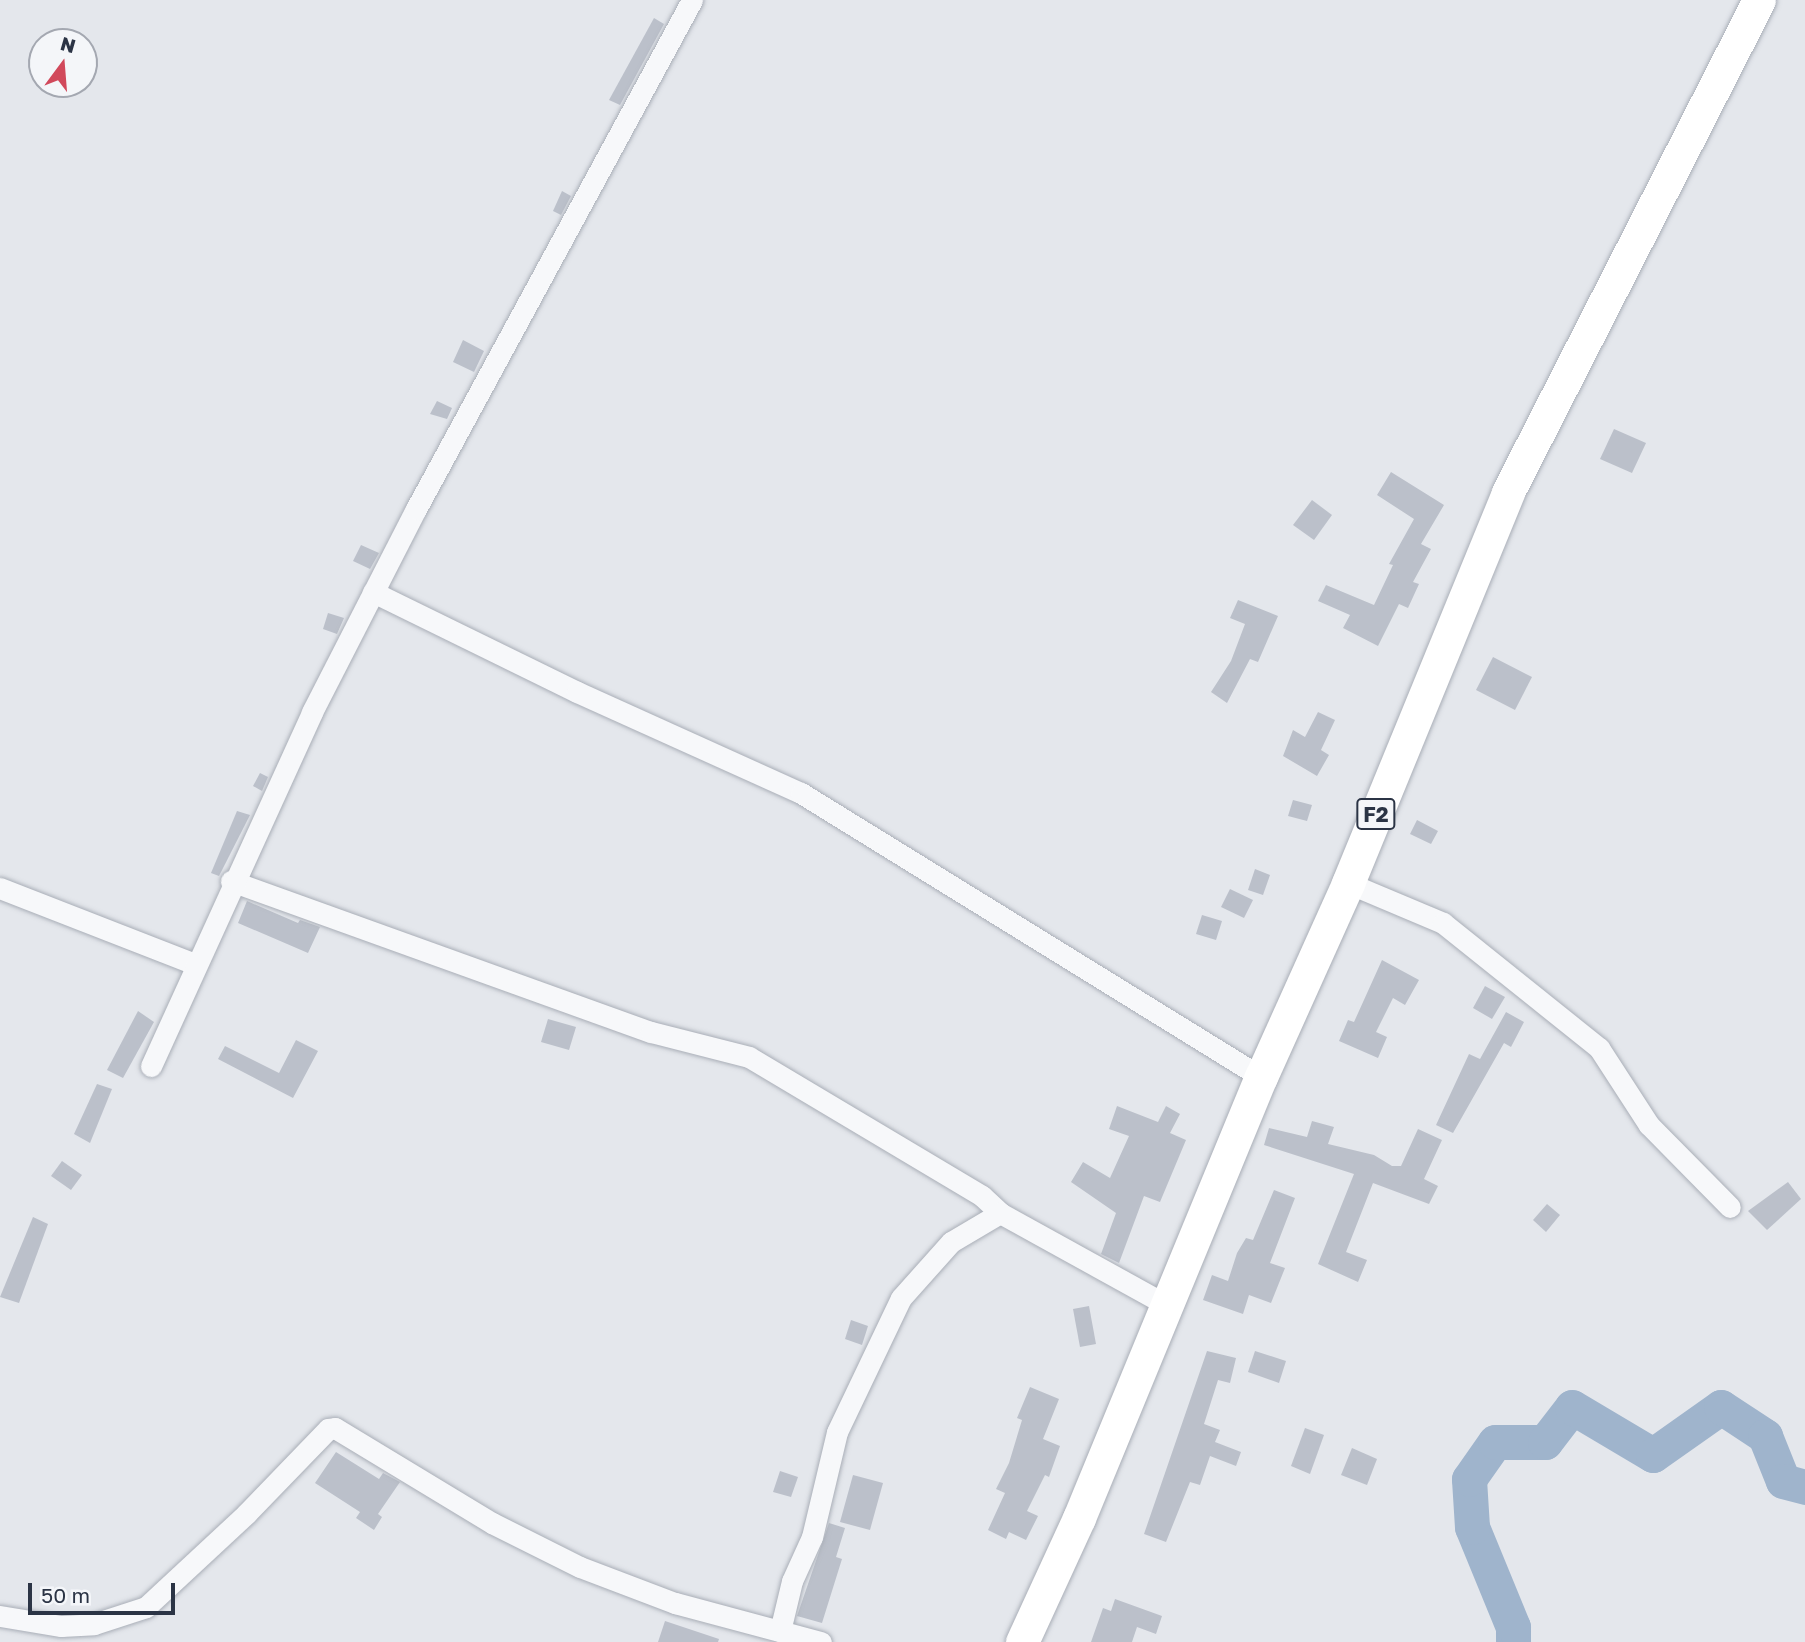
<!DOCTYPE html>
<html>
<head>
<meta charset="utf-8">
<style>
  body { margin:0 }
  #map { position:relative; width:1805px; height:1642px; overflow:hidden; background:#e4e7ec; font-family:"Golos Text",sans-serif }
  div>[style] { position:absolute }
  .river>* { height:35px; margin:-17.5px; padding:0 17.5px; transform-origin:17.5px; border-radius:17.5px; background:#9fb4cc }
  .building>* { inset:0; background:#bbc0ca }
  .roads { filter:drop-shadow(0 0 2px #a9aeb7) drop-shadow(0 0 2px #a9aeb7) }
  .minor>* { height:21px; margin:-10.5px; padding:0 10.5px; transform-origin:10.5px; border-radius:10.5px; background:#f7f8fa }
  .primary>* { height:33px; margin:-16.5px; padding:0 16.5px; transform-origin:16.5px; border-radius:16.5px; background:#fff }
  span { translate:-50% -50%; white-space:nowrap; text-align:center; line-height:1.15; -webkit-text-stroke:6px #f4f6f9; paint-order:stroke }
  .shield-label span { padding:2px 5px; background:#f4f6f9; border:2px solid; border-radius:5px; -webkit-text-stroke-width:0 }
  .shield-label { font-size:21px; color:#2b3445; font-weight:700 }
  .north { position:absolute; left:28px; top:28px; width:70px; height:70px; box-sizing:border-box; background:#f4f6f9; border:2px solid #a4a8b1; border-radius:50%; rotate:16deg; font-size:19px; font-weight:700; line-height:28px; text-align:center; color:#2b3445 }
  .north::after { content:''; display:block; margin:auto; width:24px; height:32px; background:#d1495b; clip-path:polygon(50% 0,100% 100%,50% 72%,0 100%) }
  .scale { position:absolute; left:28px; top:1583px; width:147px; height:32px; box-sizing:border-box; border:4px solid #2b3445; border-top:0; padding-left:9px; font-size:21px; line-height:24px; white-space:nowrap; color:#2b3445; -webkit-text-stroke:5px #f4f6f9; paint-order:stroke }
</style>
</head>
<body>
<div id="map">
  <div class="river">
    <i style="left:1513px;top:1642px;width:15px;rotate:-90deg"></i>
    <i style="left:1513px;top:1627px;width:108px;rotate:-112.3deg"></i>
    <i style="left:1472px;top:1527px;width:48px;rotate:-93.6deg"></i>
    <i style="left:1469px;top:1479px;width:45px;rotate:-54.9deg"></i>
    <i style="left:1495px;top:1442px;width:50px"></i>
    <i style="left:1545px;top:1442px;width:44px;rotate:-52.4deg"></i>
    <i style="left:1572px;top:1407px;width:94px;rotate:30.7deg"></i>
    <i style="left:1653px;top:1455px;width:83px;rotate:-35.2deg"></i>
    <i style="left:1721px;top:1407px;width:53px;rotate:33.4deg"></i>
    <i style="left:1765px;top:1436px;width:48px;rotate:68.2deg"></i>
    <i style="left:1783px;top:1481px;width:23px;rotate:15deg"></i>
  </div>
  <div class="building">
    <i style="clip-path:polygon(654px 18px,664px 24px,620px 105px,609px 100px)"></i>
    <i style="clip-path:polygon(562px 191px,571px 196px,561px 215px,553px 211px)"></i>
    <i style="clip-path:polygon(463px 340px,484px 351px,474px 372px,453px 362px)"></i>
    <i style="clip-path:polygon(437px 401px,452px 408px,447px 419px,430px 414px)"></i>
    <i style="clip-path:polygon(1614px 429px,1646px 443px,1632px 473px,1600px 459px)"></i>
    <i style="clip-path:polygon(1391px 472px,1444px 505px,1421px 544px,1431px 549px,1413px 582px,1419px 584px,1408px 608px,1399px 604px,1378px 646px,1343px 628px,1350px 615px,1318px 601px,1326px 585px,1374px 605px,1393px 565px,1389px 564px,1414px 519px,1377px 495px)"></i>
    <i style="clip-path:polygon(1312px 500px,1332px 515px,1314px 540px,1293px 525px)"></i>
    <i style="clip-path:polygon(361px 545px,379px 553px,370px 569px,353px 561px)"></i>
    <i style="clip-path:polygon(1238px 600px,1278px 616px,1258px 662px,1250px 659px,1227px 703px,1211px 692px,1231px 661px,1245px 624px,1230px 618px)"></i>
    <i style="clip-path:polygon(328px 613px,344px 618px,337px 634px,323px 629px)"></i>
    <i style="clip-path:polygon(1493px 657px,1532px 677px,1515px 710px,1476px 690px)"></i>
    <i style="clip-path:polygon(1318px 712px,1335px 720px,1321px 750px,1329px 755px,1317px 776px,1283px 756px,1293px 730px,1305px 737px)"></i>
    <i style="clip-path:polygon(260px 773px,268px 777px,262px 791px,253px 786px)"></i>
    <i style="clip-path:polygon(1293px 800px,1312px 805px,1307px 821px,1288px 816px)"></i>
    <i style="clip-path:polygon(237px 811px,250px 815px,219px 876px,211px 873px)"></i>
    <i style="clip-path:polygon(1417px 820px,1438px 831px,1431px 844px,1410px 834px)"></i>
    <i style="clip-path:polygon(1255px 869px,1270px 875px,1263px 895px,1248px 890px)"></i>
    <i style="clip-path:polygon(1230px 889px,1253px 900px,1244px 918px,1221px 907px)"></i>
    <i style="clip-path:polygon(247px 901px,298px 923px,300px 920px,320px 927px,308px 953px,238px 923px)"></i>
    <i style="clip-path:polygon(1202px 915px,1222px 921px,1216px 940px,1196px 934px)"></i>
    <i style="clip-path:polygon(1382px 960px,1419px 980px,1405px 1005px,1393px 998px,1376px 1032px,1387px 1037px,1378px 1058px,1339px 1041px,1348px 1020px,1354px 1022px)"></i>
    <i style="clip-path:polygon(1485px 986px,1505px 997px,1492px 1019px,1473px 1008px)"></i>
    <i style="clip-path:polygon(138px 1011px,154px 1022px,123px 1078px,107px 1070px)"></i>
    <i style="clip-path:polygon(1506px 1012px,1524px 1022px,1511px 1047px,1504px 1043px,1453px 1133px,1436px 1125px,1469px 1054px,1480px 1059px)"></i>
    <i style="clip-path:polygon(548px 1019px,576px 1027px,569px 1050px,541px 1042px)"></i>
    <i style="clip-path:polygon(296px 1040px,318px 1051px,293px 1098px,218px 1059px,225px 1046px,279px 1073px)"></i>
    <i style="clip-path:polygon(97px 1084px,112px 1089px,90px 1143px,74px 1134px)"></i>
    <i style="clip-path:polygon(1117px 1106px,1158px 1122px,1166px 1106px,1180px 1114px,1170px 1133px,1186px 1140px,1160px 1202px,1144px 1196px,1119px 1263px,1101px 1254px,1116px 1213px,1071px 1182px,1083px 1162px,1110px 1178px,1129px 1136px,1109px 1129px)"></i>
    <i style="clip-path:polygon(1312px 1121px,1334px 1127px,1328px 1144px,1374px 1155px,1392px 1166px,1401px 1166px,1418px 1129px,1442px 1140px,1424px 1179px,1438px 1186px,1429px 1204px,1373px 1183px,1346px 1252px,1367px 1260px,1358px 1282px,1318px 1264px,1354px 1174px,1264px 1145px,1269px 1128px,1307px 1137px)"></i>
    <i style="clip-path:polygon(62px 1161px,82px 1175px,71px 1190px,51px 1176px)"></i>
    <i style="clip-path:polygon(1788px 1182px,1801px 1199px,1767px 1230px,1748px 1211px)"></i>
    <i style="clip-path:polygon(1274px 1190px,1295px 1198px,1270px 1263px,1285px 1268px,1271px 1303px,1249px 1295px,1243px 1314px,1203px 1300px,1212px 1275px,1228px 1281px,1237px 1253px,1246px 1238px,1253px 1240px)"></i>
    <i style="clip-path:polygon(1547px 1204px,1560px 1215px,1546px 1232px,1533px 1220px)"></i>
    <i style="clip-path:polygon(33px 1217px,48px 1224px,19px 1303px,0 1297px)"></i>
    <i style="clip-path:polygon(1089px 1306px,1096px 1344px,1080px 1347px,1073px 1309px)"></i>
    <i style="clip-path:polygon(851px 1320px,868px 1326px,862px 1345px,845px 1339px)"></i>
    <i style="clip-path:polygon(1207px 1351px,1236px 1358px,1230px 1383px,1218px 1380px,1204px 1424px,1220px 1430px,1215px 1442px,1241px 1452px,1236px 1466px,1210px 1456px,1200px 1485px,1190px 1482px,1166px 1542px,1144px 1534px)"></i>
    <i style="clip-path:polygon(1255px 1351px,1286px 1361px,1279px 1383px,1248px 1372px)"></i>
    <i style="clip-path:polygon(1030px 1387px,1059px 1399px,1043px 1439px,1060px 1446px,1049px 1477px,1045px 1475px,1027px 1511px,1038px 1516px,1026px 1540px,1009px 1532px,1006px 1539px,988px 1530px,1005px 1493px,996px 1489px,1009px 1463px,1022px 1420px,1017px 1418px)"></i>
    <i style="clip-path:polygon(1305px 1428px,1324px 1435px,1310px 1474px,1291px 1466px)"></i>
    <i style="clip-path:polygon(1352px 1448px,1377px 1459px,1367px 1485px,1341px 1475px)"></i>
    <i style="clip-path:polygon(336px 1452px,379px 1479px,383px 1473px,400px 1482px,378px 1514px,382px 1517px,374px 1530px,356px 1518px,360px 1512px,315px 1483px)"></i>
    <i style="clip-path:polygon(780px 1471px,798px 1477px,791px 1497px,773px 1492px)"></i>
    <i style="clip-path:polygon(853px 1475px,883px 1483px,870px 1530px,840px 1522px)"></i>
    <i style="clip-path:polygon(829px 1523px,845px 1528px,836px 1557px,842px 1559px,822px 1623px,797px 1616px)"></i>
    <i style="clip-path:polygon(1115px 1599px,1162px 1616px,1156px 1634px,1137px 1627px,1132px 1642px,1091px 1642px,1103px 1608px,1111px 1611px)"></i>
    <i style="clip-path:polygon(665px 1621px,719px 1639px,718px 1642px,658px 1642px)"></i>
  </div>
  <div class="roads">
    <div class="minor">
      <i style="left:373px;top:592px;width:227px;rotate:26.1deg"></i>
      <i style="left:577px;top:692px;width:246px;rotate:24.3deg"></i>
      <i style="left:801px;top:793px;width:541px;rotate:31.69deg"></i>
      <i style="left:231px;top:881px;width:446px;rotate:19.8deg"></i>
      <i style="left:651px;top:1032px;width:101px;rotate:14.3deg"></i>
      <i style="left:749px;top:1057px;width:271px;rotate:30.8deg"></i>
      <i style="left:982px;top:1196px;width:25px;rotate:43deg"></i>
      <i style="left:1000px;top:1213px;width:191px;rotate:28.9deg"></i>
      <i style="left:1348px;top:883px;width:103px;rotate:22.8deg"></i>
      <i style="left:1443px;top:923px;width:200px;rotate:38.7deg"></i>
      <i style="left:1599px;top:1048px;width:92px;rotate:57deg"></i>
      <i style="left:1649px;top:1125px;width:115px;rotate:45.4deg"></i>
      <i style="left:0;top:888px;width:209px;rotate:21.3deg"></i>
      <i style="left:151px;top:1066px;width:389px;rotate:-65.5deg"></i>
      <i style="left:312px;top:712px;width:228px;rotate:-62.9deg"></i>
      <i style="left:416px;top:509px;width:579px;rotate:-61.53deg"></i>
      <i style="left:0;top:1616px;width:62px;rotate:9.3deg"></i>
      <i style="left:61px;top:1626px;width:33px;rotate:-3deg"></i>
      <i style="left:94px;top:1624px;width:55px;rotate:-18.1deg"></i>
      <i style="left:146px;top:1607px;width:137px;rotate:-42.9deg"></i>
      <i style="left:246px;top:1514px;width:118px;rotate:-46deg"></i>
      <i style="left:328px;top:1429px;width:7px;rotate:-8deg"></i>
      <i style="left:335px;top:1428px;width:184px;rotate:31.2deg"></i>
      <i style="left:492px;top:1523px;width:98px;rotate:26.6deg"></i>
      <i style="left:580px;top:1567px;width:102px;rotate:20.8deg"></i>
      <i style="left:675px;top:1603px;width:151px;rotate:15deg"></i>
      <i style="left:780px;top:1631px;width:51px;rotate:-76.5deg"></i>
      <i style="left:792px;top:1581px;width:48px;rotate:-65.6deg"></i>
      <i style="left:812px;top:1537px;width:108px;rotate:-76.6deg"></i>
      <i style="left:837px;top:1432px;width:148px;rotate:-64.5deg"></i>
      <i style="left:901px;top:1298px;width:75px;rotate:-48.2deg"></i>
      <i style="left:951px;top:1242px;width:57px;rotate:-30.6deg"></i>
    </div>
    <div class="primary">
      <i style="left:1022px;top:1642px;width:136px;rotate:-65.3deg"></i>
      <i style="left:1079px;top:1518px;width:477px;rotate:-67.6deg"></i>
      <i style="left:1261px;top:1077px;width:213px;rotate:-65.8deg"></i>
      <i style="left:1348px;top:883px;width:422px;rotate:-67.7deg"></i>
      <i style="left:1508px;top:492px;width:552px;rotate:-62.97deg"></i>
    </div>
  </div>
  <div class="shield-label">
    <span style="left:1376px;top:814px">F2</span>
  </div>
  <div class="north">N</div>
  <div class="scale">50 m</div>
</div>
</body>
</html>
